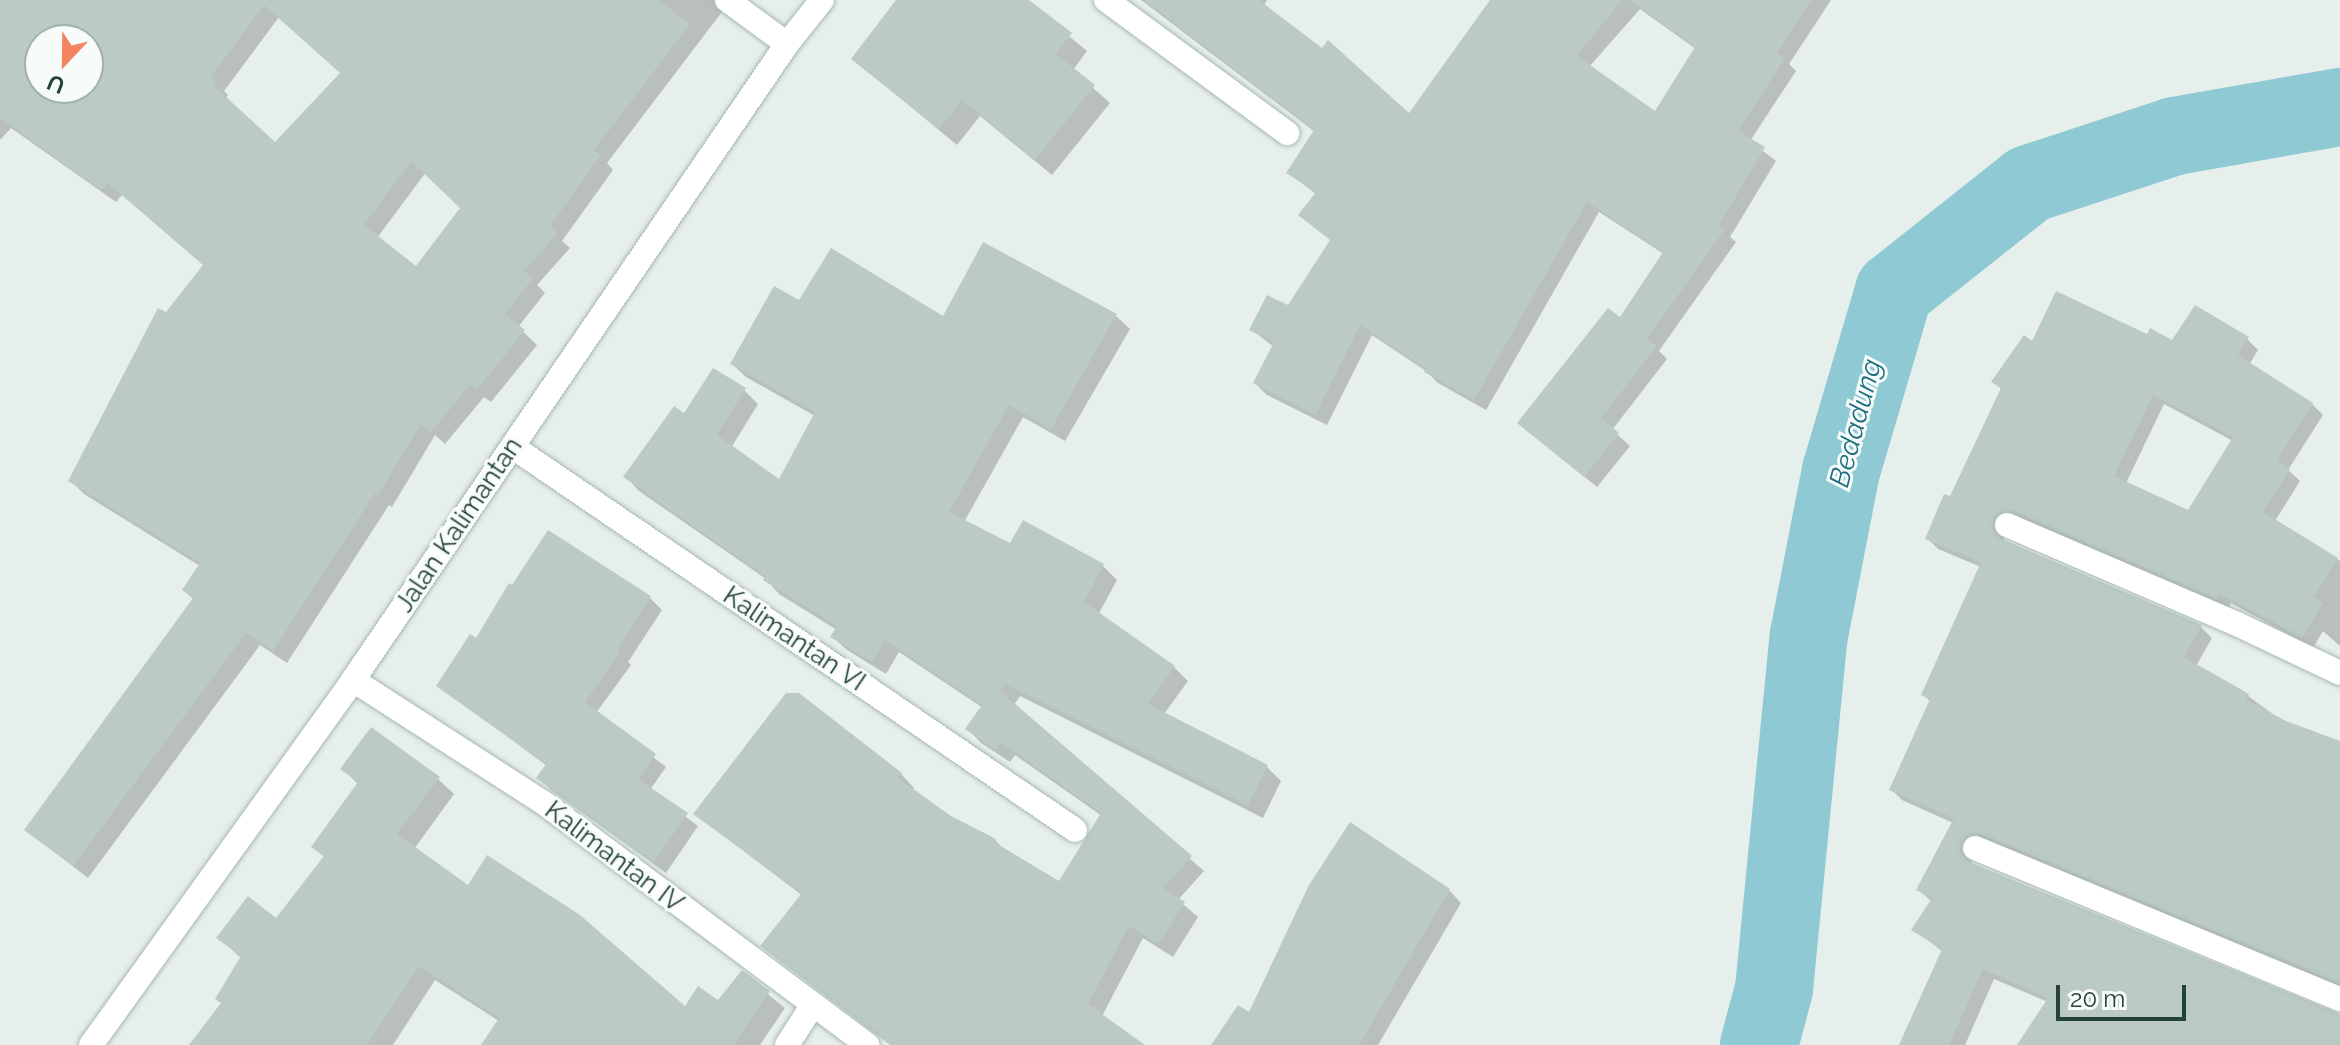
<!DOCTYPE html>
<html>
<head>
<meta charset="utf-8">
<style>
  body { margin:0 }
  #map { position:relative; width:2340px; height:1045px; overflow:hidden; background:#e6efeb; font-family:Raleway,sans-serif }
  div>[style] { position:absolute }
  .shadow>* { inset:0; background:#0003 }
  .river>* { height:78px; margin:-39px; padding:0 39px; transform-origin:39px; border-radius:39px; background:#8ec9d4 }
  .building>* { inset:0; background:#bbcac4 }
  .roads { filter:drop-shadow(0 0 2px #a8b8b2) drop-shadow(0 0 2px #a8b8b2) }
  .street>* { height:24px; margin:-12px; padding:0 12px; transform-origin:12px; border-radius:12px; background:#fff }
  .secondary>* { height:24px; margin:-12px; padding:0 12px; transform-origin:12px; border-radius:12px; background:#fff }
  span { translate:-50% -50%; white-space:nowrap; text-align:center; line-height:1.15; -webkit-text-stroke:6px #f7fbf9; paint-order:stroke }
  .street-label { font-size:26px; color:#24423a }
  .water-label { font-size:28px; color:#1c6f80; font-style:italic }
  .north { position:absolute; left:24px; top:24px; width:80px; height:80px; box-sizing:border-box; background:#f7fbf9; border:2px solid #a3b1ad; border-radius:50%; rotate:202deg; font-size:22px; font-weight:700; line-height:32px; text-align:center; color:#24423a }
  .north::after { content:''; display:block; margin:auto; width:28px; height:36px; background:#f4845f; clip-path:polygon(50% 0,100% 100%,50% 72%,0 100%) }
  .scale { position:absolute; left:2056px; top:985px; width:130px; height:36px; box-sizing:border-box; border:4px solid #24423a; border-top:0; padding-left:10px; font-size:24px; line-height:28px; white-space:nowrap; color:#24423a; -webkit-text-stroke:6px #f7fbf9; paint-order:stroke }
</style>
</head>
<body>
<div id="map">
  <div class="shadow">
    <i style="clip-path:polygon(evenodd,0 0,731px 0,607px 163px,613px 170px,562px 241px,570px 248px,537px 285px,545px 293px,518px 327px,537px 345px,491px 402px,484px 397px,445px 444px,435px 435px,392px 507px,389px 505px,287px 663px,260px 645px,88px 878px,26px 830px,194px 600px,184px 590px,200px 566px,84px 494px,70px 480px,166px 315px,205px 266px,122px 195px,116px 202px,11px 128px,0 140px,0 0,279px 17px,342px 74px,275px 144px,225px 99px,228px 95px,224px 91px,279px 17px,0 0,40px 40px,88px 40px,88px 88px,40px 88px,40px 40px,0 0,426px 172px,463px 208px,417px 269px,377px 238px,426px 172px)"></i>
    <i style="clip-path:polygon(898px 0,1025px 0,1087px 51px,1073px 70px,1110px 103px,1052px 175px,980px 116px,957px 145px,853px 59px)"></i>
    <i style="clip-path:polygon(evenodd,1141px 0,1267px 0,1263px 6px,1409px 116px,1492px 0,1831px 0,1789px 64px,1796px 71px,1750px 141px,1776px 161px,1730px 237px,1736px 242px,1659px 351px,1667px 359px,1612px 430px,1630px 446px,1597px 487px,1532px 434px,1620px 320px,1664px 254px,1599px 212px,1486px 410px,1438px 383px,1426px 371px,1372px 335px,1327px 425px,1267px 395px,1255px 383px,1274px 347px,1252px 330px,1288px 308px,1332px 241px,1301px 215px,1316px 194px,1289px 173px,1315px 132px,1141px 0,1640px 9px,1696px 49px,1656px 114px,1589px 67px,1640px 9px)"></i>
    <i style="clip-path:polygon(984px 245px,1116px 316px,1130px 329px,1065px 441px,1023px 417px,964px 522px,1011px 545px,1024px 522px,1103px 566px,1117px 580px,1098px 615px,1174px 667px,1188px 681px,1164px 714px,1267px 767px,1281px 781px,1263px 818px,1020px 696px,1014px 705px,1204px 871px,1178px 900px,1198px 917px,1173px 957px,1143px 938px,1102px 1016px,1141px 1045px,891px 1045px,763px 946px,803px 896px,695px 814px,901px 774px,914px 788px,912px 791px,950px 818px,995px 840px,1005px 850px,1059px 884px,1102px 816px,1015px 755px,1010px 762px,981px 743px,968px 729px,983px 708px,899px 652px,886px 674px,847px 650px,833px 637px,837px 630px,779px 594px,766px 579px,639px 491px,626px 477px,685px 416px,744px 390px,758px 404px,731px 448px,780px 482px,815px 416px,746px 377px,732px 364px,799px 302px,944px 319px)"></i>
    <i style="clip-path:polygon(evenodd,2148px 336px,2173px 342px,2247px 339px,2258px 350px,2249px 365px,2312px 404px,2323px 415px,2288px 470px,2300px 481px,2275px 521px,2340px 561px,2340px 646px,2323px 631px,2313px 648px,2231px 603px,2228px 609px,2004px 530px,2004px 540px,2201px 627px,2212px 638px,2196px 666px,2248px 696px,2285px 723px,2340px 743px,2340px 988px,1971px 855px,1972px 865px,2340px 1014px,2340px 1045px,2020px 1045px,2048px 1002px,1994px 979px,1965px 1045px,1900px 1045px,1943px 952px,1914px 929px,1932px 902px,1918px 889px,1953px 823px,1902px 800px,1891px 789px,1931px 702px,1923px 695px,1981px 567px,1938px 549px,1927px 538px,1951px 499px,2002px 390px,1994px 382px,2033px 344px,2148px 336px,2164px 404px,2233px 441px,2189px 512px,2126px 483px,2164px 404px)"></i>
    <i style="clip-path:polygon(548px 533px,650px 598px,662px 610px,628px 662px,631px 665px,596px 713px,666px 767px,650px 790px,698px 826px,666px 873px,551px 790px,539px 778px,547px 766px,439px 686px,477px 641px)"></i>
    <i style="clip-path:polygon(343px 769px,438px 779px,454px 794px,414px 849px,468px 888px,686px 1009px,718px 1002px,742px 973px,785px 1008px,760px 1045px,483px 1045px,499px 1021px,435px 980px,393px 1045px,192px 1045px,222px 1004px,242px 959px,219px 938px,277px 921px,325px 858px,314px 847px,358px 784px)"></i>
    <i style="clip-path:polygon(1449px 890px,1461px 903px,1378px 1045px,1213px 1045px)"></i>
  </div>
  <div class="river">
    <i style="left:1759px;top:1045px;width:58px;rotate:-75deg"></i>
    <i style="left:1774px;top:989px;width:356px;rotate:-84.4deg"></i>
    <i style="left:1809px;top:635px;width:167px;rotate:-79deg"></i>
    <i style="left:1841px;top:471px;width:188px;rotate:-73.6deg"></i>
    <i style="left:1894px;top:291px;width:172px;rotate:-38.4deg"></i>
    <i style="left:2029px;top:184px;width:154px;rotate:-18.2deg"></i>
    <i style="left:2175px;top:136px;width:168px;rotate:-10deg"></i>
  </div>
  <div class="building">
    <i style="clip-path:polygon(evenodd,0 0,658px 0,690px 24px,594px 150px,601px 155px,550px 226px,558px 233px,524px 271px,533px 278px,505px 314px,525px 330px,477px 390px,470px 385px,431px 432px,421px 424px,378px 495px,375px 493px,273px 651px,246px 633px,73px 866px,24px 830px,193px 598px,182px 590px,200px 563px,68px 481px,158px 308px,166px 312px,203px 265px,108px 183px,101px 190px,0 118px,0 0,264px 5px,340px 73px,275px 142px,213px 85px,216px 81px,211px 77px,264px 5px,0 0,40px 40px,88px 40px,88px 88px,40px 88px,40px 40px,0 0,411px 161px,460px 208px,416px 266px,364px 225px,411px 161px)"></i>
    <i style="clip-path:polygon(896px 0,1029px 0,1072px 33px,1056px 54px,1095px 85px,1035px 160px,962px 100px,939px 129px,851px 59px)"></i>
    <i style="clip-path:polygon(1144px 0,1259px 0,1322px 48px,1328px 40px,1409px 113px,1490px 0,1622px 0,1577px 56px,1655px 111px,1695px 47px,1630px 0,1811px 0,1777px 53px,1785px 58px,1738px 131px,1765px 147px,1719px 225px,1725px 229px,1647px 339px,1657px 346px,1601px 418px,1619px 433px,1584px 477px,1517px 423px,1608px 308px,1620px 317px,1663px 252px,1587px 202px,1474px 400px,1424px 372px,1426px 368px,1360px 325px,1315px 415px,1253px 383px,1274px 342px,1249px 330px,1267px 295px,1288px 305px,1330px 240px,1298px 215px,1316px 192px,1286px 173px,1314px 130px)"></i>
    <i style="clip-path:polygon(983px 242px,1117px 314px,1051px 429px,1009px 405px,949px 512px,1010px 543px,1023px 520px,1104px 564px,1084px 602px,1175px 666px,1148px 704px,1268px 765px,1248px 805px,1005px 684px,1000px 691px,1192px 856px,1163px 888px,1185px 902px,1158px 944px,1129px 926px,1088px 1004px,1145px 1045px,890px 1045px,760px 946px,802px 893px,693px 814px,786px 693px,799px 693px,902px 773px,898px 778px,951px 816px,996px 839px,994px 842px,1059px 881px,1101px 813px,1001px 742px,995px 750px,965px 729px,982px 705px,885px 640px,872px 662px,830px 637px,837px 626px,763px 580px,765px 576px,623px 477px,674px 406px,684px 413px,713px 368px,746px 388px,717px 435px,779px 479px,815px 412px,730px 364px,774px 286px,799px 300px,831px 248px,943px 316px)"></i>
    <i style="clip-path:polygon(evenodd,2056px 291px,2147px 334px,2150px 328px,2172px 340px,2195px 305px,2249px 337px,2238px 355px,2313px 403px,2277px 460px,2290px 469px,2263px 512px,2338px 558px,2314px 597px,2323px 603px,2302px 638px,2220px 594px,2217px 599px,2013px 511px,1999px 513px,1992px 526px,2001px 539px,2202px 625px,2184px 657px,2249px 694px,2246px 700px,2286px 721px,2340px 741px,2340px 983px,1981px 834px,1965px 837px,1960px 851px,1969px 862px,2340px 1014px,2340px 1045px,2017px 1045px,2048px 998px,1983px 969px,1949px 1045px,1899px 1045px,1942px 949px,1911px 930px,1932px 898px,1916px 890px,1954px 818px,1889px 790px,1930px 699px,1921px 695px,1981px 562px,1925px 539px,1944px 494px,1950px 496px,2001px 388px,1991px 382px,2024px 335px,2032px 341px,2056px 291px,2153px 395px,2233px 437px,2188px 510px,2114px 476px,2153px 395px)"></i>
    <i style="clip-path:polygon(548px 530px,651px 596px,618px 649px,621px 651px,585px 702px,656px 754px,638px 779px,688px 813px,653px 863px,536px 778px,546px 764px,436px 686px,470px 634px,476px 638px,509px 583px,512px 585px)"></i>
    <i style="clip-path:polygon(371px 727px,440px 777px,397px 834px,468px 885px,487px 855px,580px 915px,685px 1006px,698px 986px,718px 1000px,742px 970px,770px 991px,734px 1045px,481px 1045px,499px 1018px,419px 966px,367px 1045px,189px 1045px,221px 1003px,215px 999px,241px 956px,216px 938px,248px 896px,276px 918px,324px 856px,311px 847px,358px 782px,340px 769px)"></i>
    <i style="clip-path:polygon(1350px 822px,1450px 889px,1359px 1045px,1211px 1045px,1238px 1005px,1249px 1012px,1309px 885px)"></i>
  </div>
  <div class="roads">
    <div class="street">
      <i style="left:727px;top:0;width:74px;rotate:36.3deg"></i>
      <i style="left:1106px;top:0;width:225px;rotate:36.3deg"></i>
      <i style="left:513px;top:447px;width:680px;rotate:34.27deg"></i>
      <i style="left:2007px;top:525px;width:250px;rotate:23.3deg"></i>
      <i style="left:2237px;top:624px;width:114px;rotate:25.4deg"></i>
      <i style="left:353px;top:680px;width:227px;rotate:32.8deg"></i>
      <i style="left:544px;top:803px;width:404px;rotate:36.8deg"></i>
      <i style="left:1975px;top:848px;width:395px;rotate:22.5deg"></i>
      <i style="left:787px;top:1045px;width:46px;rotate:-57.3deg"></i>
    </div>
    <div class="secondary">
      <i style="left:91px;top:1045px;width:449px;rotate:-54.3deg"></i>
      <i style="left:353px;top:680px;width:770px;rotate:-55.69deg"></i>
      <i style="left:787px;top:44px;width:56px;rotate:-51.5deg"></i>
    </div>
  </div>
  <div class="street-label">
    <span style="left:459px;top:525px;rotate:-56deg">Jalan Kalimantan</span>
    <span style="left:794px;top:639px;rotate:34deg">Kalimantan VI</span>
    <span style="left:614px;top:857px;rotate:37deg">Kalimantan IV</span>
  </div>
  <div class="water-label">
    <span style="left:1856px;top:423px;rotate:-75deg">Bedadung</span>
  </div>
  <div class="north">U</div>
  <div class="scale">20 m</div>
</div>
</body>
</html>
